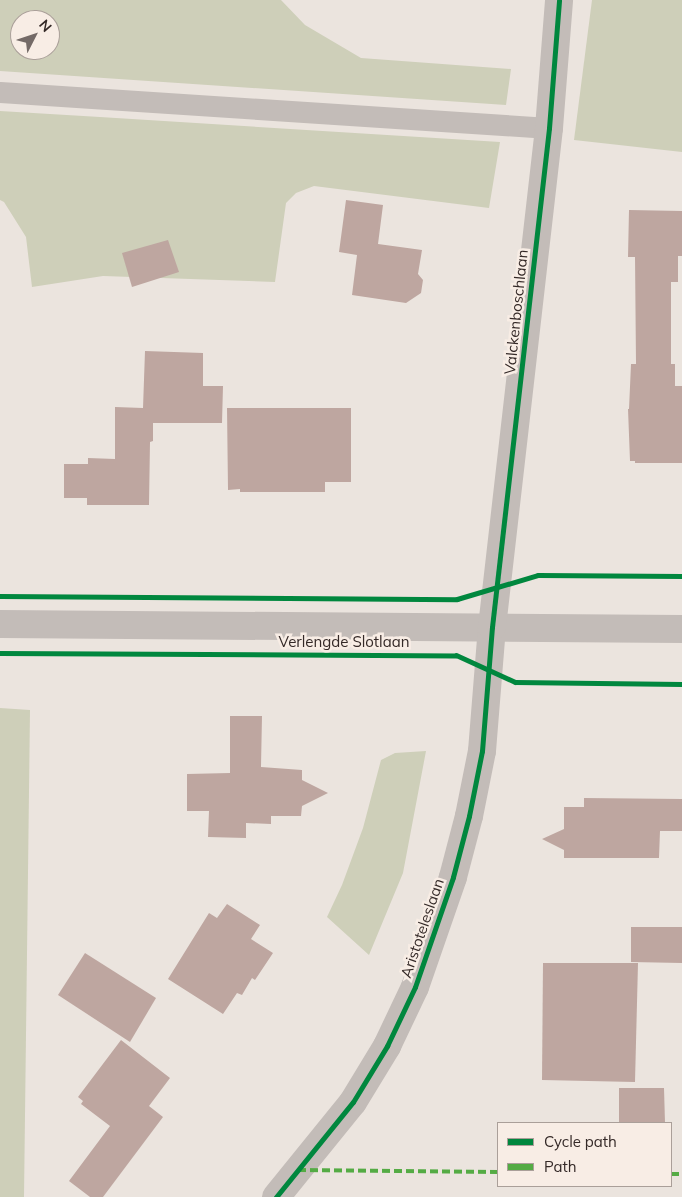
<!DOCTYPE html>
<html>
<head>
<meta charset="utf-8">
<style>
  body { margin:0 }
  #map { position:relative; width:682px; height:1197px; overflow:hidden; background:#ebe4de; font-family:Mulish,sans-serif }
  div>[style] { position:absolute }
  .green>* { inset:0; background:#cecfb9 }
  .building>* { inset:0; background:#bea6a0 }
  .service>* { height:21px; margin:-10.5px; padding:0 10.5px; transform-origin:10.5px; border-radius:10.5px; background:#c3bcb8 }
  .minor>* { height:28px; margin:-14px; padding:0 14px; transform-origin:14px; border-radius:14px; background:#c3bcb8 }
  .quiet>* { height:4px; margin-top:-2px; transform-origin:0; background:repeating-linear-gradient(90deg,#54ab44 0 8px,transparent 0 12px) }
  .cycleway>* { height:5px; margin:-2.5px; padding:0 2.5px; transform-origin:2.5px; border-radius:2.5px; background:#00873e }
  span { translate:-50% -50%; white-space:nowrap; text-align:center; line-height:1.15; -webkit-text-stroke:5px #f8ede5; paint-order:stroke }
  .street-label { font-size:15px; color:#342927 }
  .legend { position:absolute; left:497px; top:1122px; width:175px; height:65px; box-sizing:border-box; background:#f8ede5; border:1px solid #aa9f99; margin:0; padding:6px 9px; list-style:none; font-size:15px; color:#342927 }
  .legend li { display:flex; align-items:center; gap:10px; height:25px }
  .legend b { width:25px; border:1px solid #aa9f99 }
  .north { position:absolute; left:10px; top:10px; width:50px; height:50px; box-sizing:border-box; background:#f8ede5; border:1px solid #aa9f99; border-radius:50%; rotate:49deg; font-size:14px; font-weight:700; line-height:20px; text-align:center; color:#342927 }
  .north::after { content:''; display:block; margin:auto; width:18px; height:22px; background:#746a67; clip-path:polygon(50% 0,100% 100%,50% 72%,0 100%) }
</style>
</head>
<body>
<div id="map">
  <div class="green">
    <i style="clip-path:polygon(evenodd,0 0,281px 0,305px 25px,361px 58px,511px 69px,506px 105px,0 71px,0 0,20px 20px,50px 20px,50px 50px,20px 50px,20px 20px)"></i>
    <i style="clip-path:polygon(592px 0,682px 0,682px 152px,574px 140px)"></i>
    <i style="clip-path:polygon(0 111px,100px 117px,500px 142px,489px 208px,314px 186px,296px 193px,286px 203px,275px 282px,103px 276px,32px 287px,26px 237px,4px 202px,0 200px)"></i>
    <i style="clip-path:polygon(0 708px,30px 710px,24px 1197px,0 1197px)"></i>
    <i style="clip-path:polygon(426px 751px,403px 873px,369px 955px,327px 917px,342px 885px,363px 828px,381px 760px,395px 753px)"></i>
  </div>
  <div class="building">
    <i style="clip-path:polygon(346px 200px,383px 205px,378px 244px,422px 250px,418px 274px,423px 280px,421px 293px,406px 303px,352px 295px,357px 255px,339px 252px)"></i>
    <i style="clip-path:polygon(629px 210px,682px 211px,682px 256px,678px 256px,678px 282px,671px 282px,671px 364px,675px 364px,675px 386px,682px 386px,682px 463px,635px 463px,635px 461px,630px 461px,628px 409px,629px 409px,631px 364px,636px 364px,635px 257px,628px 257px)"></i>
    <i style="clip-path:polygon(168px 240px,179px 272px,132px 287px,122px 253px)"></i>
    <i style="clip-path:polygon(145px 351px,203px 353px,203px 386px,223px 386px,222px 423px,153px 423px,153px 441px,150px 442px,149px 505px,87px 505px,87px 498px,64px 498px,64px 464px,88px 464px,88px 458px,115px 459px,115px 407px,143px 408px)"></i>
    <i style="clip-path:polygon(227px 408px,351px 408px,351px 482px,325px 482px,325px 492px,240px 492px,240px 489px,228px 490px)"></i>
    <i style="clip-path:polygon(230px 716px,262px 716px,261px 767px,302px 770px,302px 780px,328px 793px,302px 806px,301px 816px,271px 816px,271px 824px,246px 823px,246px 838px,208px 837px,209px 811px,187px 811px,187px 774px,230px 773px)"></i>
    <i style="clip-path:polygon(584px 798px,682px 799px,682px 831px,660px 831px,659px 858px,564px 858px,564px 850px,542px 839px,564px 829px,564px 807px,584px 807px)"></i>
    <i style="clip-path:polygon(227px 904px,260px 925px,251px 939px,273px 953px,255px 980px,252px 978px,242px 995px,237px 993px,223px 1014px,168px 979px,209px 913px,217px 918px)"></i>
    <i style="clip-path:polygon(631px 927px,682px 927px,682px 963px,631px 962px)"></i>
    <i style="clip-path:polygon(85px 953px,156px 998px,130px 1042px,58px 995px)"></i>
    <i style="clip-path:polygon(543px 963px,638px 963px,635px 1082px,542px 1080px)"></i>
    <i style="clip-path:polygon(121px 1040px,170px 1078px,149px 1106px,163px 1117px,103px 1197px,90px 1197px,69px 1181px,110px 1126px,81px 1104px,83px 1101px,78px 1097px)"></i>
    <i style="clip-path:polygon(619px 1088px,664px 1088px,665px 1123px,619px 1123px)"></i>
  </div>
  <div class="service">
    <i style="left:0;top:92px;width:550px;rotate:3.75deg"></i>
  </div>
  <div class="minor">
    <i style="left:0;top:624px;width:682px;rotate:0.42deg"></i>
    <i style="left:276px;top:1197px;width:122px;rotate:-51deg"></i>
    <i style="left:353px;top:1102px;width:66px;rotate:-58.7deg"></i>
    <i style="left:387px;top:1046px;width:65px;rotate:-64.6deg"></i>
    <i style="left:415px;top:987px;width:116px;rotate:-70.9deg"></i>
    <i style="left:453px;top:877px;width:63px;rotate:-75.3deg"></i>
    <i style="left:469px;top:816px;width:66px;rotate:-78.7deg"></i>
    <i style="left:482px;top:751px;width:124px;rotate:-85.4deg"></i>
    <i style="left:492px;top:627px;width:502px;rotate:-83.48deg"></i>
    <i style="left:549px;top:128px;width:128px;rotate:-85.5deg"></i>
  </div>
  <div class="quiet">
    <i style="left:298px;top:1170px;width:200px;rotate:0.6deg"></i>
    <i style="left:671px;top:1174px;width:11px"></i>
  </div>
  <div class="cycleway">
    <i style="left:0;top:596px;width:457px;rotate:0.4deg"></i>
    <i style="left:457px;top:599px;width:84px;rotate:-16.5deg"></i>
    <i style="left:538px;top:575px;width:144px;rotate:0.4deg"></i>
    <i style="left:0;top:653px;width:456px;rotate:0.3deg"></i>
    <i style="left:456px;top:655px;width:65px;rotate:24.6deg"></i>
    <i style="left:515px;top:682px;width:167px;rotate:0.7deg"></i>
    <i style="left:276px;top:1197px;width:122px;rotate:-51deg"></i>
    <i style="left:353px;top:1102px;width:66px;rotate:-58.7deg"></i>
    <i style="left:387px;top:1046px;width:65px;rotate:-64.6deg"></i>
    <i style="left:415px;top:987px;width:116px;rotate:-70.9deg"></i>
    <i style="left:453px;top:877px;width:63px;rotate:-75.3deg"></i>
    <i style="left:469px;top:816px;width:66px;rotate:-78.7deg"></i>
    <i style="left:482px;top:751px;width:124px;rotate:-85.4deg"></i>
    <i style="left:492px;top:627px;width:502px;rotate:-83.48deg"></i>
    <i style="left:549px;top:128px;width:128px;rotate:-85.5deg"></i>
  </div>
  <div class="street-label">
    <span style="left:516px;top:312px;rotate:-84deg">Valckenboschlaan</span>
    <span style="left:344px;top:642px">Verlengde Slotlaan</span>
    <span style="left:422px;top:928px;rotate:-71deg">Aristoteleslaan</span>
  </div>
  <ul class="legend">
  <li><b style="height:6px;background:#00873e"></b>Cycle path</li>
  <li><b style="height:6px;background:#54ab44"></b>Path</li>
  </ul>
  <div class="north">N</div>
</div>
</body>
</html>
